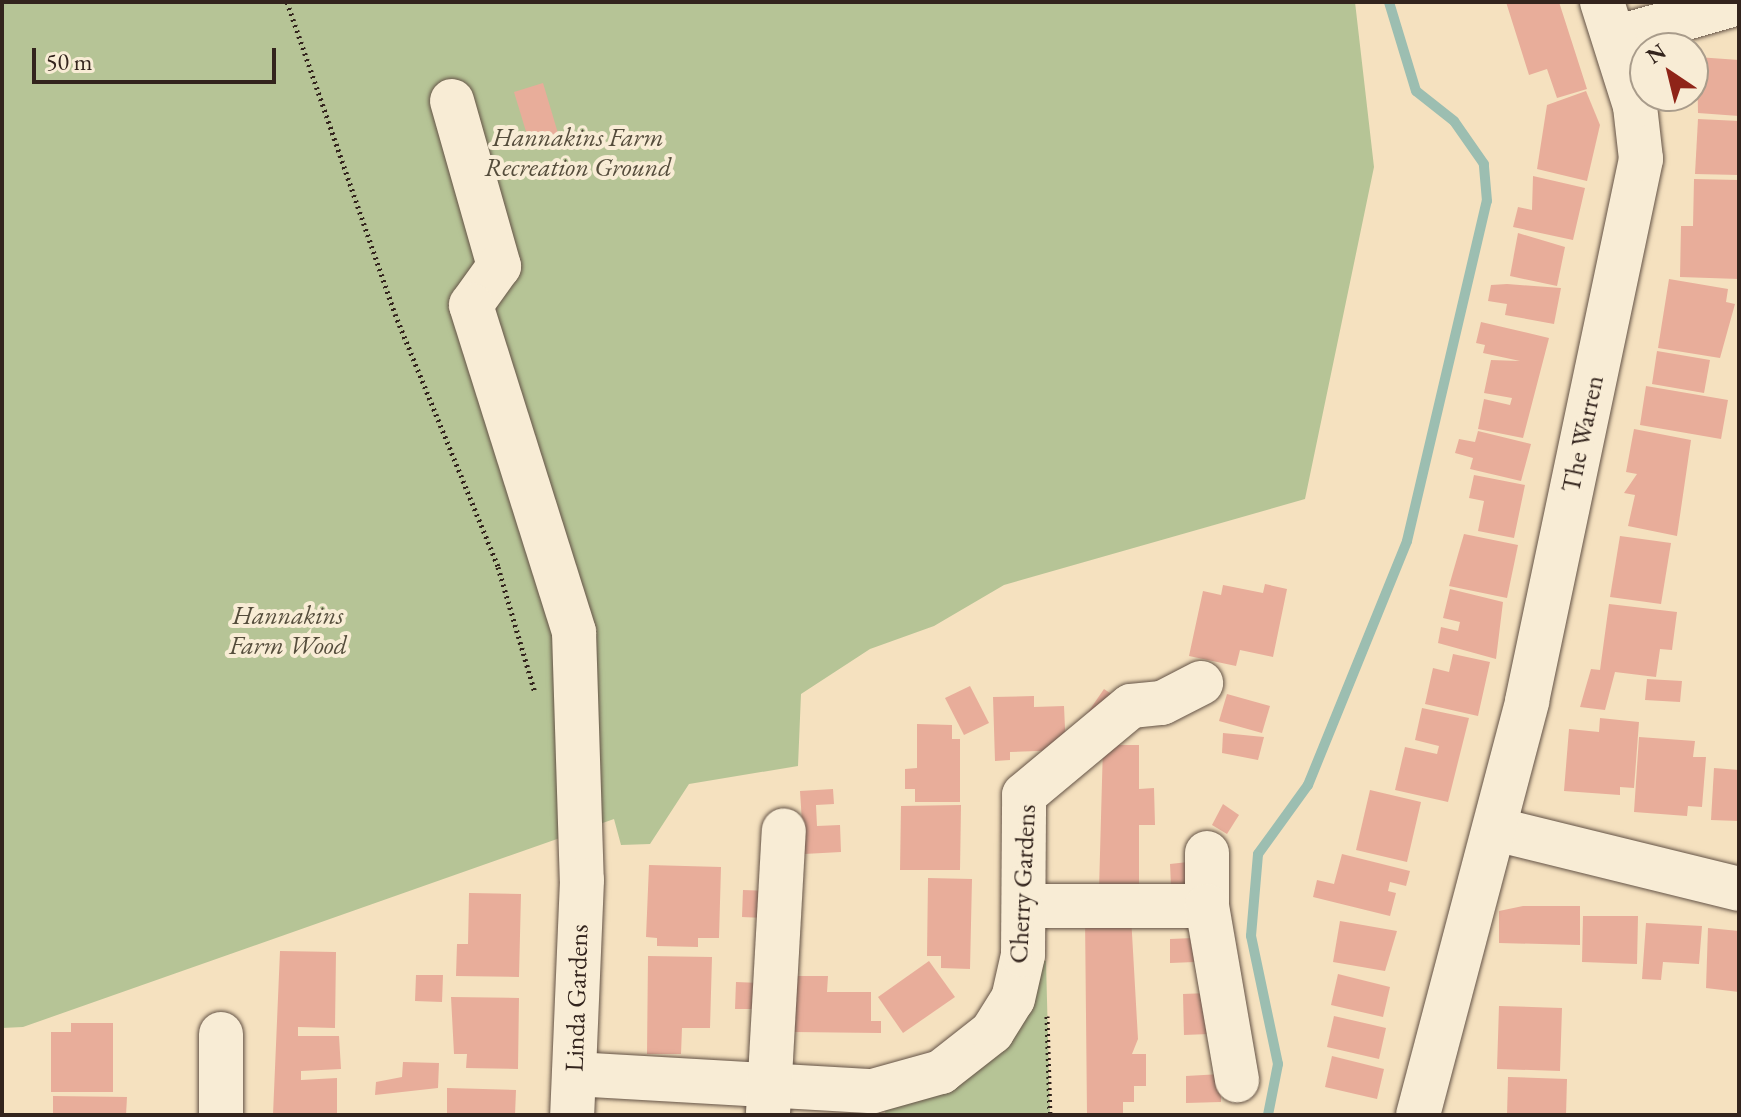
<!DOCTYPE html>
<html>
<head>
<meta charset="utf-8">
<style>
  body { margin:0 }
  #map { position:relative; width:1741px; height:1117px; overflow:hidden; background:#f5e1bf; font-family:"EB Garamond",serif }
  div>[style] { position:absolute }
  .green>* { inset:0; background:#b6c496 }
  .stream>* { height:10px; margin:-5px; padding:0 5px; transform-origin:5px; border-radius:5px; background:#9cbeb1 }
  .building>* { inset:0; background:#e8ad9a }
  .path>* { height:5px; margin-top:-2.5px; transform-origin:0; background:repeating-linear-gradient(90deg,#33241d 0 2px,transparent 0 6px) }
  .roads { filter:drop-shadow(0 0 2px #645346) drop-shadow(0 0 2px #645346) }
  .minor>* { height:44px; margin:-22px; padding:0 22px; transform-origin:22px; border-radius:22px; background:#f8ecd5 }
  span { translate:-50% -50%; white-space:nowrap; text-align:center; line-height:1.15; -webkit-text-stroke:8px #f8ecd5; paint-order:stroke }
  .park-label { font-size:26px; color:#544c3b; font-style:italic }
  .street-label { font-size:26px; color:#33241d }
  .frame { position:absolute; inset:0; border:4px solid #33241d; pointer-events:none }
  .north { position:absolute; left:1629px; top:32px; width:80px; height:80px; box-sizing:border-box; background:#f8ecd5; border:2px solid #a99c8b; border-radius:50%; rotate:325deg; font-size:22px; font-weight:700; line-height:32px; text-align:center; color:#33241d }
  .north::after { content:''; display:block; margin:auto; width:28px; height:36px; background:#8f2418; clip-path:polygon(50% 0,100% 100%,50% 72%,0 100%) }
  .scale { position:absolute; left:32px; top:48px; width:244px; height:36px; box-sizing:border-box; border:4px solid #33241d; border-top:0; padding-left:10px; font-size:24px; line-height:28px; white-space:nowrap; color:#33241d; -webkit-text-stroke:6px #f8ecd5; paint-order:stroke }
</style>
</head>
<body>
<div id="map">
  <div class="green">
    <i style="clip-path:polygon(2px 2px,1355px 2px,1374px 167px,1305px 499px,1004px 585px,934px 626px,870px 649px,801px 694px,798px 766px,689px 784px,650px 844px,621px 845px,614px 819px,23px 1027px,2px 1028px)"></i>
    <i style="clip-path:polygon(1023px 955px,1046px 961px,1050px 1115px,886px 1114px,873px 1091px,941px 1071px)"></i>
  </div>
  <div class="stream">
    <i style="left:1268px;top:1115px;width:52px;rotate:-78.9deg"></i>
    <i style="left:1278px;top:1064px;width:131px;rotate:-101.9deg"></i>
    <i style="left:1251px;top:936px;width:82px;rotate:-85.1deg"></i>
    <i style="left:1258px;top:854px;width:85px;rotate:-54.1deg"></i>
    <i style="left:1308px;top:785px;width:263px;rotate:-67.9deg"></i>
    <i style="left:1407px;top:541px;width:349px;rotate:-76.8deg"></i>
    <i style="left:1487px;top:201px;width:37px;rotate:-95deg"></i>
    <i style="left:1484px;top:164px;width:52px;rotate:-124.9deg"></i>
    <i style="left:1454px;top:121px;width:48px;rotate:-141.7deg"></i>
    <i style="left:1416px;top:91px;width:93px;rotate:-106.9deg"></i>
  </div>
  <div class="building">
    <i style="clip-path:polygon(1506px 2px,1559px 2px,1587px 89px,1557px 98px,1547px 69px,1529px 75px)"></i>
    <i style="clip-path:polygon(1697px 57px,1739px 60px,1739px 116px,1698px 113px)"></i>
    <i style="clip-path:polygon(543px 83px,560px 140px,531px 148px,514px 92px)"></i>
    <i style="clip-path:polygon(1586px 91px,1600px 125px,1587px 181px,1537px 169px,1547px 105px)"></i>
    <i style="clip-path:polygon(1698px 119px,1739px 121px,1739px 175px,1695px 174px)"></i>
    <i style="clip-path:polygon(1533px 176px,1585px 188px,1573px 240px,1513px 227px,1518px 207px,1532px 210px)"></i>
    <i style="clip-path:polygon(1694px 179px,1739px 180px,1739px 279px,1680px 277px,1681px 226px,1693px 226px)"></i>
    <i style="clip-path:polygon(1518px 233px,1565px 247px,1557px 286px,1510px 276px)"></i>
    <i style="clip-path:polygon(1669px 279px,1728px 289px,1726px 302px,1735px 304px,1720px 358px,1658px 348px)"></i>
    <i style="clip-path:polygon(1507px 284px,1561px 288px,1554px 324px,1505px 315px,1507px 304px,1488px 301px,1491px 285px)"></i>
    <i style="clip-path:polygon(1481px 322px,1549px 338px,1523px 438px,1478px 429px,1484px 399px,1510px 405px,1512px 398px,1484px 393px,1491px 360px,1520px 361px,1483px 353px,1485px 345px,1476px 343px)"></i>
    <i style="clip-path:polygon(1657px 351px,1710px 360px,1704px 393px,1652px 384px)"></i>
    <i style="clip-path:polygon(1646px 386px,1728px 400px,1721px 439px,1640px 425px)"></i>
    <i style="clip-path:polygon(1634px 429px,1691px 440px,1677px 536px,1628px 526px,1635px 495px,1624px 493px,1637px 474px,1626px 472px)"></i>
    <i style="clip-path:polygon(1478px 431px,1531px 444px,1521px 481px,1470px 469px,1473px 458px,1455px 453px,1459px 439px,1475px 442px)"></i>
    <i style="clip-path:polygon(1474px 475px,1525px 485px,1514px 538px,1478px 531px,1484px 501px,1469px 498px)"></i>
    <i style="clip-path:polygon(1464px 534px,1518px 545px,1507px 598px,1449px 586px)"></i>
    <i style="clip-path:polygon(1620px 536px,1671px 543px,1661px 604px,1610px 597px)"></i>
    <i style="clip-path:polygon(1265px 584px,1287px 589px,1273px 657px,1240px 650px,1236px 666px,1189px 656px,1203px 591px,1221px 595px,1223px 585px,1263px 593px)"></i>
    <i style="clip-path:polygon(1450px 589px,1503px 602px,1496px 659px,1438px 643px,1441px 627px,1458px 631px,1460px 622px,1443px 618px)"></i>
    <i style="clip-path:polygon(1609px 604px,1677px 612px,1672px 650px,1660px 649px,1656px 677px,1615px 672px,1605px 710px,1580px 707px,1591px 669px,1600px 670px)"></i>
    <i style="clip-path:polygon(1453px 654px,1490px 662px,1478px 716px,1425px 704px,1433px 668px,1449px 672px)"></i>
    <i style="clip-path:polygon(1647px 679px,1682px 681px,1680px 702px,1645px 700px)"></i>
    <i style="clip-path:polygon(970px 686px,989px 723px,964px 735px,945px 698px)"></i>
    <i style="clip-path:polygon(1104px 689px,1116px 697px,1071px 737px)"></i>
    <i style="clip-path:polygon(1227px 694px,1270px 706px,1262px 733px,1219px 721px)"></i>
    <i style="clip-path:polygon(1034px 696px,1034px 707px,1064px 706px,1066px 750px,1010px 752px,1010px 760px,995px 761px,993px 697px)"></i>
    <i style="clip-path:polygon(1422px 708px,1469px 718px,1448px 802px,1395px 790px,1405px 747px,1437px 754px,1439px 746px,1415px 740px)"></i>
    <i style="clip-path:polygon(1600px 718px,1639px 722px,1634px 788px,1620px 787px,1620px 795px,1564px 791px,1569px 729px,1599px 732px)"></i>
    <i style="clip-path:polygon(917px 724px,952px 725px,952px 739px,960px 739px,960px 802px,915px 802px,915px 789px,905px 789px,905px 769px,917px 768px)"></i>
    <i style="clip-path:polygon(1223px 733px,1264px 737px,1258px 760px,1222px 753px)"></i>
    <i style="clip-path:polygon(1639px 737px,1695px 741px,1693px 757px,1706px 757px,1702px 807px,1688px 806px,1687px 816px,1634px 812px)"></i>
    <i style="clip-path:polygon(1103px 745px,1139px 745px,1139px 789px,1154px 788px,1155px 825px,1139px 825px,1139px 889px,1099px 890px)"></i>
    <i style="clip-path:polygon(1714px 768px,1739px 770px,1739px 821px,1711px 820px)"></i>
    <i style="clip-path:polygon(833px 789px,834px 804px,816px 805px,817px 826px,840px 825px,841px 852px,804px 854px,800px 791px)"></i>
    <i style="clip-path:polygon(1370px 790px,1421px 802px,1407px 862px,1356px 850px)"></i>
    <i style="clip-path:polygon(1223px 804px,1239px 815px,1227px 834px,1212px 825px)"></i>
    <i style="clip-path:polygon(961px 805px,960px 870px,900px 870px,901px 806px)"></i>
    <i style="clip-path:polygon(1342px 854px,1410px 871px,1406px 886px,1390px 882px,1388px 891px,1396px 893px,1390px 916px,1313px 897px,1317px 880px,1334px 884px)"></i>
    <i style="clip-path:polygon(1197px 861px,1195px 883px,1171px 886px,1170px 864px)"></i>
    <i style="clip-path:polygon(649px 865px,721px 867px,719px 938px,698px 938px,698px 947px,657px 946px,657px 938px,646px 937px)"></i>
    <i style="clip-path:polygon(928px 878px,972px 879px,970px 969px,941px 968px,941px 956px,927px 956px)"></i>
    <i style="clip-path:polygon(743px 890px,768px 891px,767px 918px,742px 917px)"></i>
    <i style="clip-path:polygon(469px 893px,521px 894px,519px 977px,456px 976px,457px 944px,468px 944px)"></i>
    <i style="clip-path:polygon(1523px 906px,1580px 906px,1580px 945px,1499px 943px,1499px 911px)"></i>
    <i style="clip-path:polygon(1131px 916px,1138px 1039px,1132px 1054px,1146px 1054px,1146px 1086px,1134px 1086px,1134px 1102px,1123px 1102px,1123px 1113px,1087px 1114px,1085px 917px)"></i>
    <i style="clip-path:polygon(1583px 916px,1638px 916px,1637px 964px,1582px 962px)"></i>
    <i style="clip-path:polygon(1340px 921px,1397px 931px,1385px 971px,1333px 962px)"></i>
    <i style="clip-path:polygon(1646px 923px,1702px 926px,1699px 964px,1663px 962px,1661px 980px,1642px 979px)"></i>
    <i style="clip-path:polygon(1708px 928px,1739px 931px,1739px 992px,1706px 988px)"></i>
    <i style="clip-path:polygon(1193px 938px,1195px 962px,1170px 963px,1170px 939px)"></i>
    <i style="clip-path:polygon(280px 951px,336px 952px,335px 1028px,298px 1027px,298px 1036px,339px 1036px,341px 1069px,301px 1071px,301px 1080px,337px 1078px,337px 1114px,273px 1115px)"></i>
    <i style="clip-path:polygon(648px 956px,712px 957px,710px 1028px,682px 1028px,681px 1054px,647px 1054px)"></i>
    <i style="clip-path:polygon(929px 961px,955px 997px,903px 1033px,878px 997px)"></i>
    <i style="clip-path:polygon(1338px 974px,1390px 987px,1383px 1017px,1331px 1005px)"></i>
    <i style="clip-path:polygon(416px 975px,443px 975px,442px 1002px,415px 1001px)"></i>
    <i style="clip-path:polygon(793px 976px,828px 976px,827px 992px,871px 992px,871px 1021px,881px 1021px,881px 1033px,793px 1032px)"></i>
    <i style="clip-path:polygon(736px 982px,760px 983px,760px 1009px,735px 1009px)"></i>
    <i style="clip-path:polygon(1208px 993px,1209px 1034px,1184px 1035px,1183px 994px)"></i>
    <i style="clip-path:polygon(451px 997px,519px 998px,518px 1069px,466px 1068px,467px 1054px,454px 1054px)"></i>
    <i style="clip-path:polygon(1499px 1006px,1562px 1008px,1560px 1071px,1497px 1069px)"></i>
    <i style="clip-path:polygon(1334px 1016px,1386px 1028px,1379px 1059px,1327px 1047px)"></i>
    <i style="clip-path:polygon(71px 1023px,113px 1023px,113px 1092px,51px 1092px,51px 1032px,71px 1032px)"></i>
    <i style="clip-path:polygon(1332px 1056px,1384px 1069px,1377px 1099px,1325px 1087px)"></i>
    <i style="clip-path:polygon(403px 1062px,439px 1063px,438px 1088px,375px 1095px,376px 1082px,402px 1077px)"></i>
    <i style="clip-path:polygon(1221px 1074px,1221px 1102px,1186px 1103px,1186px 1076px)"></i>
    <i style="clip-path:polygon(1508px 1077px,1567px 1079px,1566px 1115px,1507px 1115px)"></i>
    <i style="clip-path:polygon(447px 1088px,516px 1090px,515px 1115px,447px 1115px)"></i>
    <i style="clip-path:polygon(53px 1096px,127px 1097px,126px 1115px,53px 1115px)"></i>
  </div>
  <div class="path">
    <i style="left:287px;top:2px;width:330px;rotate:70.9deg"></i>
    <i style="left:395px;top:314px;width:273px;rotate:67.8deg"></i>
    <i style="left:498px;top:567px;width:131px;rotate:73.6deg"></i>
    <i style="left:1047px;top:1016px;width:99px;rotate:88.3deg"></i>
  </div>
  <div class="roads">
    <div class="minor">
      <i style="left:1615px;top:38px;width:129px;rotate:-15.8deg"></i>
      <i style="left:452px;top:101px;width:172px;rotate:74.1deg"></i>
      <i style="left:499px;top:266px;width:48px;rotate:125.7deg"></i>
      <i style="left:471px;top:305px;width:343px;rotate:72.5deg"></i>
      <i style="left:574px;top:632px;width:248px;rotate:88.2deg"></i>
      <i style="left:582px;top:880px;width:235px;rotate:92.4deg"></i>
      <i style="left:1495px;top:829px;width:251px;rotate:13.8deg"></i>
      <i style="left:1025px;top:906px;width:182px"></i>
      <i style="left:1207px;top:906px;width:53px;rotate:-90deg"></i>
      <i style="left:1207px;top:906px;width:177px;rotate:80.2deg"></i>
      <i style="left:574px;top:1074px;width:299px;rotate:3.3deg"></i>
      <i style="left:873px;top:1091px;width:71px;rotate:-15.6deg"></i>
      <i style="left:941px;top:1072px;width:65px;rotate:-38.1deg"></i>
      <i style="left:992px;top:1032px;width:39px;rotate:-58deg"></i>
      <i style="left:1013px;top:999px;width:45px;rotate:-77.2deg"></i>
      <i style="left:1023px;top:955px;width:160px;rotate:-89.6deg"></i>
      <i style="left:1024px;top:795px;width:139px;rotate:-39.8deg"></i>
      <i style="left:1131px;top:706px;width:31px;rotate:-6deg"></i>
      <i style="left:1162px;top:703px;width:44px;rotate:-27.1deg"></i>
      <i style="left:768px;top:1113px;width:283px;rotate:-86.8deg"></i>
      <i style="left:221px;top:1115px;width:81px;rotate:-90deg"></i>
      <i style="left:1418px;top:1115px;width:428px;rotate:-75.2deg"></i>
      <i style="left:1527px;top:701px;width:554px;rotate:-78.12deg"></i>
      <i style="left:1641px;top:159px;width:53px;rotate:-96.5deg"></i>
      <i style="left:1635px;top:106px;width:109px;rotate:-107.6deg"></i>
    </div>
  </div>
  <div class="park-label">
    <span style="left:578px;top:153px">Hannakins Farm<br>Recreation Ground</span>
    <span style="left:288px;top:631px">Hannakins<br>Farm Wood</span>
  </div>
  <div class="street-label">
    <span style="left:1583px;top:434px;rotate:-78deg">The Warren</span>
    <span style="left:1023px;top:884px;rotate:-87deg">Cherry Gardens</span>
    <span style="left:577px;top:998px;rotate:-88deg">Linda Gardens</span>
  </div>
  <div class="frame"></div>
  <div class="north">N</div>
  <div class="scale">50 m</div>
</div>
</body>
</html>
